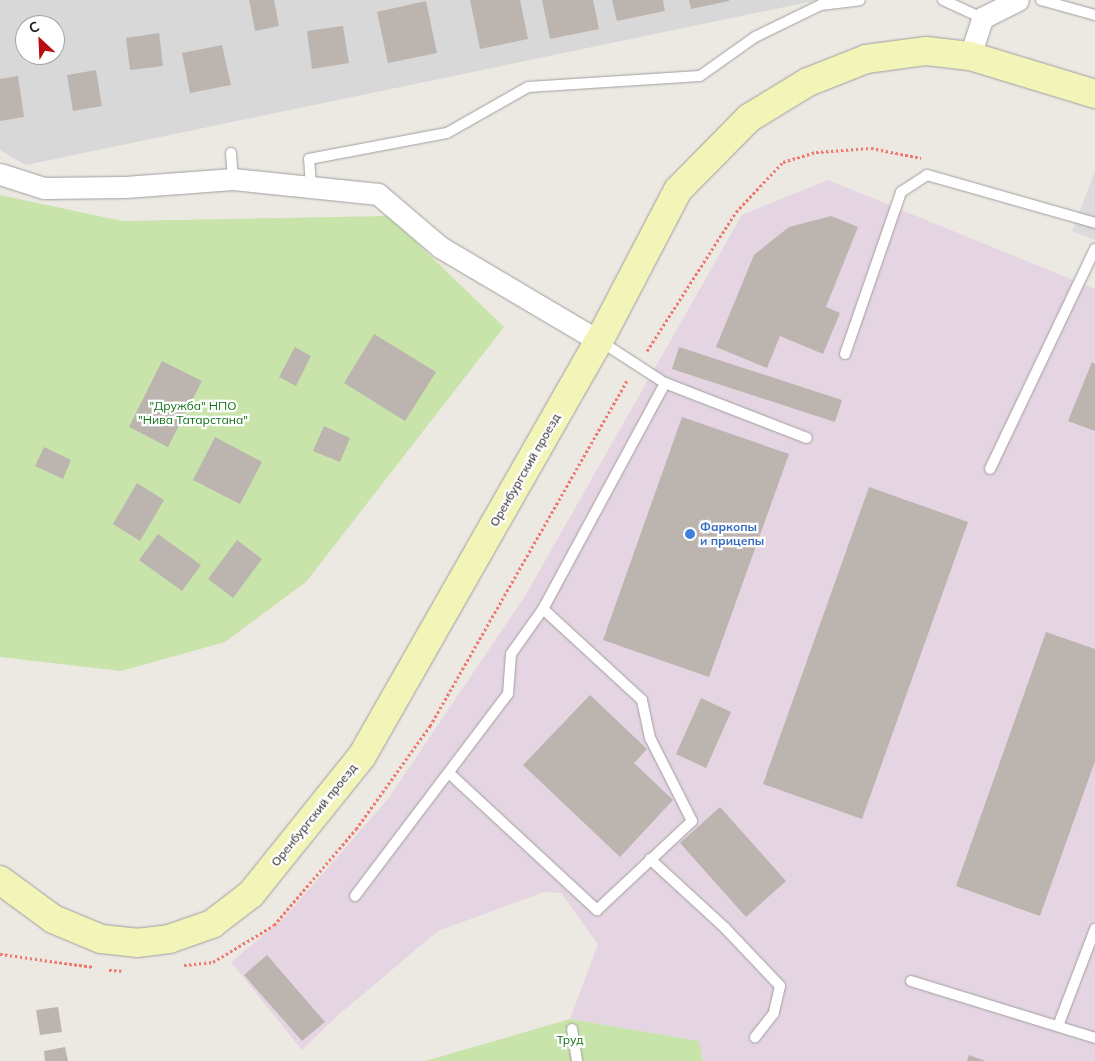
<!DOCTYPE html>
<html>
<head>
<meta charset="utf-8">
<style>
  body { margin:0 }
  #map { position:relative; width:1095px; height:1061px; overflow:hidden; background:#ece8e2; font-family:Mulish,sans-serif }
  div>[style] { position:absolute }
  .residential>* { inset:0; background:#d9d8d8 }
  .industrial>* { inset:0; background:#e5d4e2 }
  .grass>* { inset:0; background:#c8e4aa }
  .parking>* { inset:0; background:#dbdbdb }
  .building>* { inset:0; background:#bcb4af }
  .path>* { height:3px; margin-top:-1.5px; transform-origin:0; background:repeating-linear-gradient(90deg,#f0786f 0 2.5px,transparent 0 5px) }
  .roads { filter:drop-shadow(0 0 1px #9f9f9f) drop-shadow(0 0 1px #9f9f9f) }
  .lane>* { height:10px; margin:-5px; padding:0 5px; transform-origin:5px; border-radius:5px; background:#fff }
  .street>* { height:21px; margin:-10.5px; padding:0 10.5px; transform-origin:10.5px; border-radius:10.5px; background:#fff }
  .secondary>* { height:28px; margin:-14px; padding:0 14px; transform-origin:14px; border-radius:14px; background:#f3f4b8 }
  .dots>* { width:14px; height:14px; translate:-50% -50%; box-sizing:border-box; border:2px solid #fff; border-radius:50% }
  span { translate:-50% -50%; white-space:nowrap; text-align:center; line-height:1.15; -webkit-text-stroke:4.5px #fff; paint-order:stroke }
  .park-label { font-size:12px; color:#127117 }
  .street-label { font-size:12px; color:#1b1b1b }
  .shop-label { font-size:12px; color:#366cbe; font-weight:700 }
  .left { translate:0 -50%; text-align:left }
  .north { position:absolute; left:15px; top:15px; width:50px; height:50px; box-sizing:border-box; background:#fff; border:1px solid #a4a4a4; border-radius:50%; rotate:335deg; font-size:14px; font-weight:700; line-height:20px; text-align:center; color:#1b1b1b }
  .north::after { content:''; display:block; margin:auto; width:18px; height:22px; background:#b90d13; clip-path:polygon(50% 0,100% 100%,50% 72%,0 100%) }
</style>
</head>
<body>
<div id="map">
  <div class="residential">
    <i style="clip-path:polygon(evenodd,0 0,818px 0,26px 165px,0 150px,0 0,25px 25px,55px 25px,55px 55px,25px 55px,25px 25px)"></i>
  </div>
  <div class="industrial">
    <i style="clip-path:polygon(828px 180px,1095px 289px,1095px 1061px,703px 1061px,699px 1041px,570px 1019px,598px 944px,561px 893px,544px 892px,438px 931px,337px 1016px,302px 1050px,231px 962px,283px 919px,388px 799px,525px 596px,742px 215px)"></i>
  </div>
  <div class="grass">
    <i style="clip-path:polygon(0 195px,122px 221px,389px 216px,504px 327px,306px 582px,225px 642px,121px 671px,0 657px)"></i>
    <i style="clip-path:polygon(570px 1019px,699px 1041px,703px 1061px,425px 1061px)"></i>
  </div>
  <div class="parking">
    <i style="clip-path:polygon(1095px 171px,1095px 240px,1072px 231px)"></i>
  </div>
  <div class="building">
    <i style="clip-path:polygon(249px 0,274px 0,279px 26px,255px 31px)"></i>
    <i style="clip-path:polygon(470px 0,520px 0,528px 39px,480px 49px)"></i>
    <i style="clip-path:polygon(542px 0,593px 0,599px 29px,550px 39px)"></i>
    <i style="clip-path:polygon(612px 0,663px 0,665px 11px,617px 21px)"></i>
    <i style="clip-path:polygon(689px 0,729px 0,729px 1px,691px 9px)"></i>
    <i style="clip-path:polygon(426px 1px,437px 53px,388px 63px,377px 12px)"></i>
    <i style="clip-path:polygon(343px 26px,349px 63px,312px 69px,307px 31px)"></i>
    <i style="clip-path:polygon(159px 33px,163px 66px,130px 70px,126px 38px)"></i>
    <i style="clip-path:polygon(222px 45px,231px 85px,190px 93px,182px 53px)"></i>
    <i style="clip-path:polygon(96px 70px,102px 106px,73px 111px,67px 75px)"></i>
    <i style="clip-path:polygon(18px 76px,24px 117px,0 121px,0 79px)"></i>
    <i style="clip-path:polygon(831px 216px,858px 227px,826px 307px,840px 313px,823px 354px,780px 336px,767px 368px,716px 347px,754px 255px,789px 227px)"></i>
    <i style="clip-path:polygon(374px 334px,436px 372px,405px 421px,344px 383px)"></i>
    <i style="clip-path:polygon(295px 347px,311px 356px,296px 386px,279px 377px)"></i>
    <i style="clip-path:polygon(679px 347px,842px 400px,835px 422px,672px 369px)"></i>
    <i style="clip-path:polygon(162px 361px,202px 381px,168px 447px,129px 427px)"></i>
    <i style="clip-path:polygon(1092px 362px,1095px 364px,1095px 431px,1068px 421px)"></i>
    <i style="clip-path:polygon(682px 417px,789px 454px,709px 677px,603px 640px)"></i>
    <i style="clip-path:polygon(324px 426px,350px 438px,340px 462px,313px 451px)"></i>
    <i style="clip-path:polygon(215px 437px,262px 462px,240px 504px,193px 480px)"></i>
    <i style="clip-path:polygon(44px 447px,71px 460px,63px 479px,35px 466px)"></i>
    <i style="clip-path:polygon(137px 483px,164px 500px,140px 541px,113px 524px)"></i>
    <i style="clip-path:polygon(869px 487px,968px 522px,862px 819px,763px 784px)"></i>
    <i style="clip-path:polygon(158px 534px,201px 565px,182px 591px,139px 560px)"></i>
    <i style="clip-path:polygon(237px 540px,262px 559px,233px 598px,208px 579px)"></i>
    <i style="clip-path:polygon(1046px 632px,1095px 649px,1095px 761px,1040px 916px,956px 886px)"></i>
    <i style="clip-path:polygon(590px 695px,647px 749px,634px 763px,673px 800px,620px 857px,523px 765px)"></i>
    <i style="clip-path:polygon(701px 698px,731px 712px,706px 768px,676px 754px)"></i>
    <i style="clip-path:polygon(720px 807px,786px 881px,746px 917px,680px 843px)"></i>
    <i style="clip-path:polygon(267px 955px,325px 1022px,302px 1041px,244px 975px)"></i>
    <i style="clip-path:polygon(58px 1007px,62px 1032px,40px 1035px,36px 1010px)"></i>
    <i style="clip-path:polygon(65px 1047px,68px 1061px,45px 1061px,44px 1051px)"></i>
    <i style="clip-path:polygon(969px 1055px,985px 1061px,967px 1061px)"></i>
  </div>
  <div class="path">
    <i style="left:647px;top:351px;width:165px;rotate:-57.4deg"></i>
    <i style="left:736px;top:212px;width:69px;rotate:-46.8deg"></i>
    <i style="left:783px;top:162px;width:34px;rotate:-17deg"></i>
    <i style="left:816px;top:152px;width:55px;rotate:-4.2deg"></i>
    <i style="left:871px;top:148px;width:51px;rotate:11.3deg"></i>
    <i style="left:0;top:954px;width:94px;rotate:8deg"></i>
    <i style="left:184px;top:965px;width:29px;rotate:-6deg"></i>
    <i style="left:213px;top:962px;width:71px;rotate:-31.2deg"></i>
    <i style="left:274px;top:925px;width:126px;rotate:-49.5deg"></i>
    <i style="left:356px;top:829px;width:127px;rotate:-54.3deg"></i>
    <i style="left:430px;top:726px;width:398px;rotate:-60.3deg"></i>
    <i style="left:109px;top:970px;width:14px;rotate:4deg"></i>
  </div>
  <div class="roads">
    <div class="lane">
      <i style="left:943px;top:0;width:43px;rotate:24.8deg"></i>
      <i style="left:1041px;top:0;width:56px;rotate:15.5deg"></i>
      <i style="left:231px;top:153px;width:26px;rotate:86deg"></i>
      <i style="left:311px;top:186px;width:27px;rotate:-94deg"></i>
      <i style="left:309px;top:159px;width:140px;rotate:-10.7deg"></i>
      <i style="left:447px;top:133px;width:93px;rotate:-29.6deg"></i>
      <i style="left:528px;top:87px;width:172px;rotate:-3.7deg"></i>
      <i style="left:700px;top:76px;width:67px;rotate:-35.3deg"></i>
      <i style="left:755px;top:37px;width:73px;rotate:-25.9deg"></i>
      <i style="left:821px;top:5px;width:39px;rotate:-7deg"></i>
      <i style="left:600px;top:341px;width:77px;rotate:32.9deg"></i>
      <i style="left:665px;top:383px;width:152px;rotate:21.2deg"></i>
      <i style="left:845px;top:354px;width:171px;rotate:-70.9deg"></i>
      <i style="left:901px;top:192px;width:31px;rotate:-33deg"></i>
      <i style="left:927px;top:175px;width:175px;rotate:15.9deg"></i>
      <i style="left:990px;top:469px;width:244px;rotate:-64.5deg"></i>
      <i style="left:449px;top:773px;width:202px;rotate:42.8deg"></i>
      <i style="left:597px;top:910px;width:130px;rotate:-43.1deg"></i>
      <i style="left:692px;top:821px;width:93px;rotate:-116.8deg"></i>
      <i style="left:650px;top:738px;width:39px;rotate:-102deg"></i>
      <i style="left:642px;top:700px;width:134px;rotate:-137.4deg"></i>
      <i style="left:543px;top:609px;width:257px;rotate:-61.6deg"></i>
      <i style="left:650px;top:859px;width:102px;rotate:42.6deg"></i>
      <i style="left:725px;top:928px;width:80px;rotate:46.5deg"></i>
      <i style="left:780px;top:986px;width:28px;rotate:103deg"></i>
      <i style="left:774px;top:1013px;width:31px;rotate:128deg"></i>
      <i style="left:355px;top:896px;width:253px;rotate:-52.9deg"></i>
      <i style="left:508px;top:694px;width:40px;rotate:-85.7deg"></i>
      <i style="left:511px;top:654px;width:55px;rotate:-54.6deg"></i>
      <i style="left:911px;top:981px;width:193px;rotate:17.2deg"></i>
      <i style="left:1058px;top:1026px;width:104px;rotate:-69.1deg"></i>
      <i style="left:572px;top:1029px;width:32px;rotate:81deg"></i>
    </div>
    <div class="street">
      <i style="left:970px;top:56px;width:40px;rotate:-72deg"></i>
      <i style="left:982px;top:18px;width:40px;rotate:-26.6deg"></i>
      <i style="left:0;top:174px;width:46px;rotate:17.7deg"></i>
      <i style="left:44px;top:188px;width:81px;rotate:-0.7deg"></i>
      <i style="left:125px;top:187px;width:108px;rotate:-4.2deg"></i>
      <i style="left:233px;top:179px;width:146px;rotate:5.9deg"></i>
      <i style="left:378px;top:194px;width:82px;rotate:40.5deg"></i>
      <i style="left:440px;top:247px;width:185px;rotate:30.6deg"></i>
    </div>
    <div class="secondary">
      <i style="left:0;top:880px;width:66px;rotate:36.3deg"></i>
      <i style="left:53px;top:919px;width:52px;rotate:22.6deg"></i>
      <i style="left:101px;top:939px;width:36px;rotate:6deg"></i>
      <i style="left:137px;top:943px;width:32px;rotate:-7deg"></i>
      <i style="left:169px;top:939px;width:46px;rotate:-19.2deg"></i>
      <i style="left:212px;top:924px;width:49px;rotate:-37.6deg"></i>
      <i style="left:251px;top:894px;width:177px;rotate:-51.2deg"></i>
      <i style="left:362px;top:756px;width:478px;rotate:-60.3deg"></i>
      <i style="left:599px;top:341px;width:170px;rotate:-62.4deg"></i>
      <i style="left:678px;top:190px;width:101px;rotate:-45.4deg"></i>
      <i style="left:749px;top:118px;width:69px;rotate:-31.4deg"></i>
      <i style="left:808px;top:82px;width:62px;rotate:-21.6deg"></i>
      <i style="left:866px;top:59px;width:61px;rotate:-7.6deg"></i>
      <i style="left:926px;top:51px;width:44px;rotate:6.5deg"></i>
      <i style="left:970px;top:56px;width:131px;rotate:16.9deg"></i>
    </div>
  </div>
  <div class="dots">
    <i style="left:690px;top:534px;background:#3f7fe0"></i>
  </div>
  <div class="park-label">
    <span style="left:193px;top:413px">"Дружба" НПО<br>"Нива Татарстана"</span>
    <span style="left:570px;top:1040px">Труд</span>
  </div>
  <div class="street-label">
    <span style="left:525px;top:470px;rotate:-60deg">Оренбургский проезд</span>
    <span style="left:314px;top:815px;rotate:-51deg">Оренбургский проезд</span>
  </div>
  <div class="shop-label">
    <span class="left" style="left:700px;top:534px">Фаркопы<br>и прицепы</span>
  </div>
  <div class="north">С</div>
</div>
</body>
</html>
